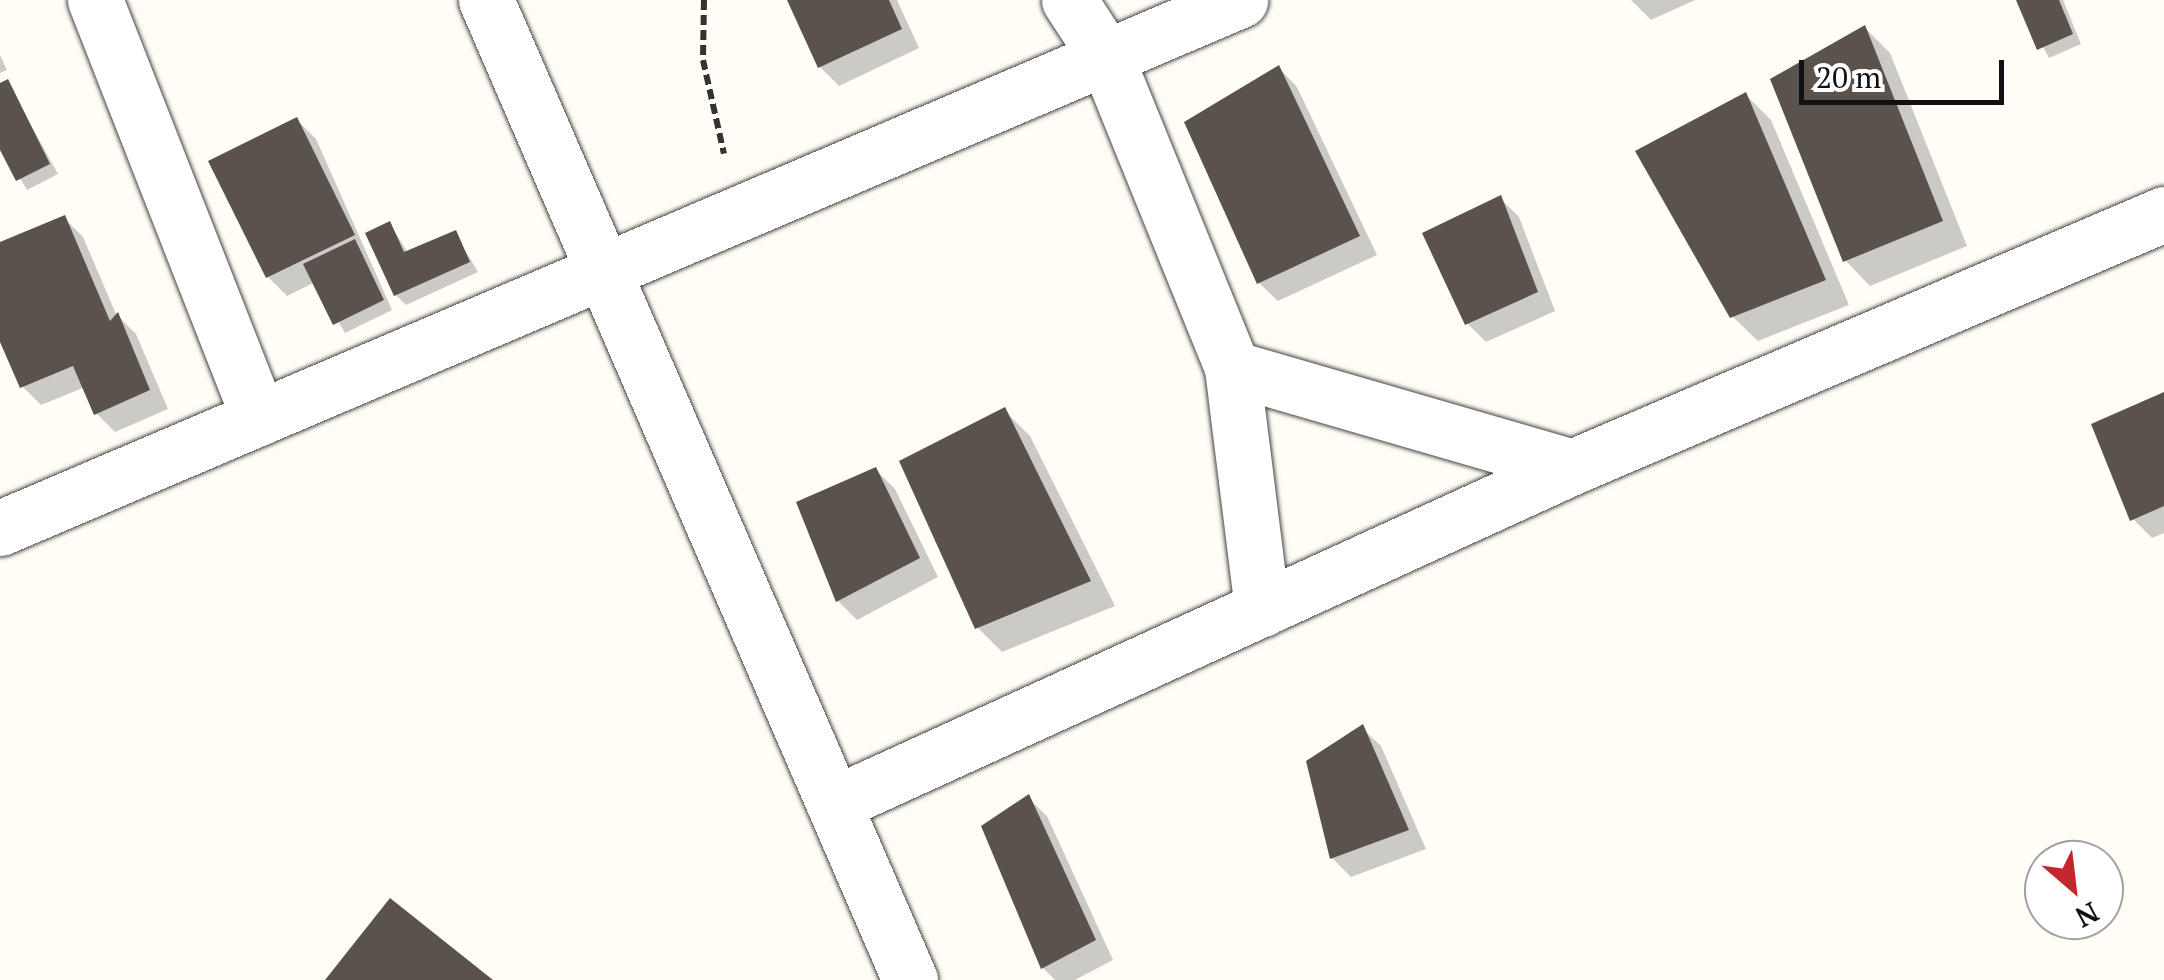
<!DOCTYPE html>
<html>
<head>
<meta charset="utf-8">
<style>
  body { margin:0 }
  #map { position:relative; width:2164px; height:980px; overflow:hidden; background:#fffdf5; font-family:"PT Serif",serif }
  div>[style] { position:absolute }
  .shadow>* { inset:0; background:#0003 }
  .building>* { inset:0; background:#5a524d }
  .path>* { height:6px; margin-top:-3px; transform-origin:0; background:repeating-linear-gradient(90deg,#333 0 10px,transparent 0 15px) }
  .roads { filter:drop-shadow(0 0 2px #444) drop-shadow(0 0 2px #444) }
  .minor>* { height:55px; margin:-27.5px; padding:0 27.5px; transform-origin:27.5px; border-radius:27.5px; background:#fff }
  span { translate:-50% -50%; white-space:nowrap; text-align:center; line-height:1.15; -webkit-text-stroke:10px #fff; paint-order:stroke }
  .north { position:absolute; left:2024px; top:840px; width:100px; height:100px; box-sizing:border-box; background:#fff; border:2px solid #a0a0a0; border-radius:50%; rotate:152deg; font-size:28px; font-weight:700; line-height:40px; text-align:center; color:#111 }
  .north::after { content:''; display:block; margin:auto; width:35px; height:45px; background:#c4262e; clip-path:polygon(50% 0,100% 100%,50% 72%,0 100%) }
  .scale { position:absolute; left:1799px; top:60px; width:205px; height:45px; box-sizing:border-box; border:5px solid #111; border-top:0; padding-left:12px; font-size:30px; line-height:35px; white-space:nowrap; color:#111; -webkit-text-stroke:8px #fff; paint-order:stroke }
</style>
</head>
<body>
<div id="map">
  <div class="shadow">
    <i style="clip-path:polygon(789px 0,897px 0,919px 48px,839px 86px,820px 67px)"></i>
    <i style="clip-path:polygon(1631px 0,1695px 0,1651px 20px)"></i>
    <i style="clip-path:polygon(2019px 0,2063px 0,2081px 44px,2049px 58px)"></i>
    <i style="clip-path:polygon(1865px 28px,1890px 53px,1967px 246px,1870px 286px,1845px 260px)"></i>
    <i style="clip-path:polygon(0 55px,7px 70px,0 73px)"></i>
    <i style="clip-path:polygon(1279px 68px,1297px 87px,1377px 255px,1278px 301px,1259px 283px)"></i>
    <i style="clip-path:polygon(7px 82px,58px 174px,27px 190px,0 145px,0 86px)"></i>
    <i style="clip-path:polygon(1746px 95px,1771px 120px,1849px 305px,1758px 341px,1732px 316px)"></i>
    <i style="clip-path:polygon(297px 120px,316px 139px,392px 310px,345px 333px,315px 282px,287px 296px,268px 277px,212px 162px)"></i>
    <i style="clip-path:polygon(1500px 198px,1519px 217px,1555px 311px,1486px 342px,1467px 323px)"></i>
    <i style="clip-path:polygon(64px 218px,83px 237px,116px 314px,136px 334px,168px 409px,115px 432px,96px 413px,85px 387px,41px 405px,22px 386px,0 335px,0 245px)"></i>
    <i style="clip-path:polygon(390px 224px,408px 253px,455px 233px,478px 272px,406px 305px,396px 295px)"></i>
    <i style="clip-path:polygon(2164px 395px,2164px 533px,2152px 538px,2133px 519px)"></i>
    <i style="clip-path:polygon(1005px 411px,1030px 436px,1115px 606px,1002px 652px,977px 627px)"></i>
    <i style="clip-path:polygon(876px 470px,895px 489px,938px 577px,857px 620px,838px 601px,800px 503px)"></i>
    <i style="clip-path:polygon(1362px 728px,1381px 746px,1426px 849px,1351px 877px,1332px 858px)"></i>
    <i style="clip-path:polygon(1028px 798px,1047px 816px,1113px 960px,1075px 980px,1055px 980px,1043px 968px,984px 827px)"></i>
  </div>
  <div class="building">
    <i style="clip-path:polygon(787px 0,889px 0,902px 29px,818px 68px)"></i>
    <i style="clip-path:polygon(2016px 0,2059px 0,2073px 34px,2037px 50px)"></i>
    <i style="clip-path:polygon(1865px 25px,1943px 221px,1843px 262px,1770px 79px)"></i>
    <i style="clip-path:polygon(1279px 65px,1360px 236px,1257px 284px,1184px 122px)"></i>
    <i style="clip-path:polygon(8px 79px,50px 164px,16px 181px,0 150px,0 83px)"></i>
    <i style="clip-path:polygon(1746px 92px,1826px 280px,1730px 318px,1635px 151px)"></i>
    <i style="clip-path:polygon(297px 117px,355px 235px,266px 278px,208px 161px)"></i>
    <i style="clip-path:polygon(1501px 195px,1538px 292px,1465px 325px,1422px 233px)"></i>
    <i style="clip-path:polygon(65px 215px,110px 321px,118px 312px,150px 390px,94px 415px,73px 366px,20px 388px,0 342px,0 242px)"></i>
    <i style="clip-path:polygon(390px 221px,404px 252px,456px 230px,470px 262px,394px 296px,365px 233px)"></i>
    <i style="clip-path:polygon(355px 239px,384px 300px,333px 325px,303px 264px)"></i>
    <i style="clip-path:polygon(2164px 392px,2164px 506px,2130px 521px,2091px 424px)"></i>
    <i style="clip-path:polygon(1005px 407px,1091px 581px,975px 629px,899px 461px)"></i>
    <i style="clip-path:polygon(876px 467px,920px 558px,836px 602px,796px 502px)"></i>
    <i style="clip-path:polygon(1363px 724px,1409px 830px,1330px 859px,1306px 761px)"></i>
    <i style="clip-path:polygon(1029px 794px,1096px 940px,1041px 969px,981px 826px)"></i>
    <i style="clip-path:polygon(390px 898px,493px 980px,325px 980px)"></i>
  </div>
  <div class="path">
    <i style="left:704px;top:0;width:60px;rotate:91deg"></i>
    <i style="left:703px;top:60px;width:96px;rotate:77.4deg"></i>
  </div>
  <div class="roads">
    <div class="minor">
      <i style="left:95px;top:0;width:449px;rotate:68.6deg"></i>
      <i style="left:486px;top:0;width:1068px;rotate:66.6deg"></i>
      <i style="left:1069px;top:0;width:68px;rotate:57deg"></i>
      <i style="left:1106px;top:57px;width:336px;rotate:67.9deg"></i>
      <i style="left:1232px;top:368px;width:243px;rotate:82.9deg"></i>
      <i style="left:1232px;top:368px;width:354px;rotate:16.2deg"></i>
      <i style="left:0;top:528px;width:1348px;rotate:-23.06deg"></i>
      <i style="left:838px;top:802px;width:807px;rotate:-24.53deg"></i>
      <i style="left:1572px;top:467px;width:644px;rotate:-23.14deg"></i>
    </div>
  </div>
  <div class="north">N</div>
  <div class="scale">20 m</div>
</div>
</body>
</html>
